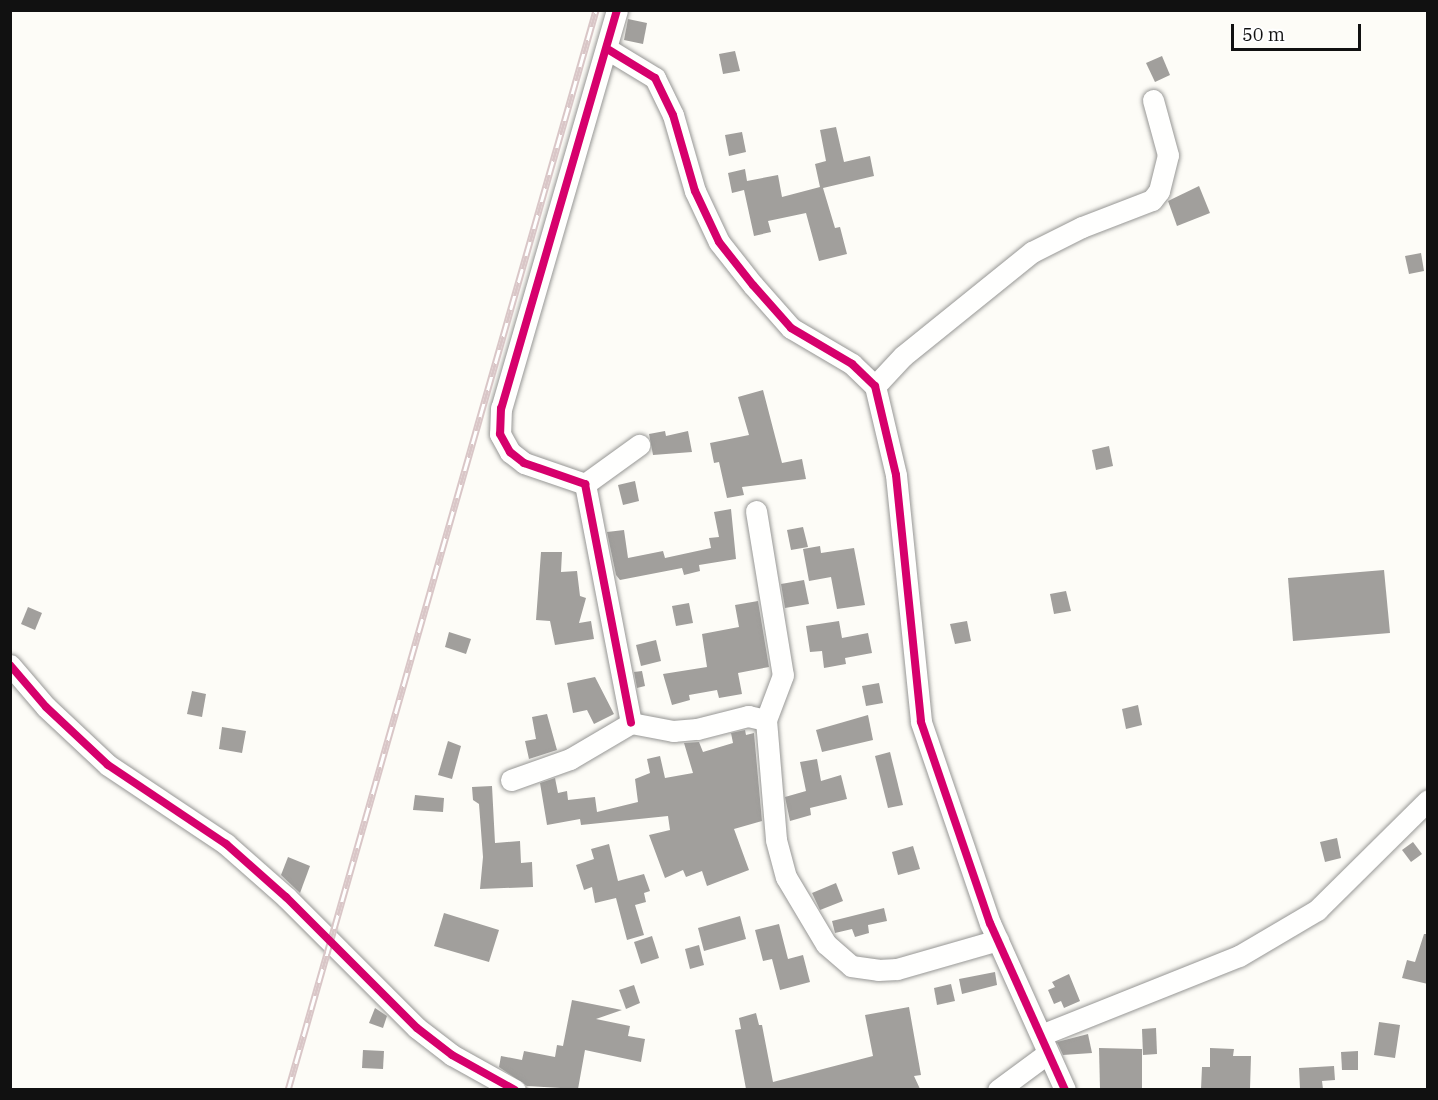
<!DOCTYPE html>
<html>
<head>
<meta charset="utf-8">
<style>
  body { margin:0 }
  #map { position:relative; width:1438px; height:1100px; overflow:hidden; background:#fdfcf7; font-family:"IBM Plex Serif",serif }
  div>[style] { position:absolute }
  .building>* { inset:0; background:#a19f9c }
  .roads { filter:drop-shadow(0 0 2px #979795) drop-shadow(0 0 2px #979795) }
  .minor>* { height:21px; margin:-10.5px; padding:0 10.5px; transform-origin:10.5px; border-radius:10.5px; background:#fffffe }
  .rail>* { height:7px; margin-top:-3.5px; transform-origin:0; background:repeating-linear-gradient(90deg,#fff 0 14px,#d9c6c7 0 28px); box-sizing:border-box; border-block:2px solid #d9c6c7 }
  .cycleway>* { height:8px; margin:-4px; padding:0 4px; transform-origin:4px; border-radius:4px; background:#d6006c }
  span { translate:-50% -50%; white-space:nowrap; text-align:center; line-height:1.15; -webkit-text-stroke:6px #fff; paint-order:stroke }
  .frame { position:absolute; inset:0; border:12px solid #111; pointer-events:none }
  .scale { position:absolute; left:1231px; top:24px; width:130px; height:27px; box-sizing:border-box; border:3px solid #111; border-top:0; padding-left:8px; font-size:18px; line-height:21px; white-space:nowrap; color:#111; -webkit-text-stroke:4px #fff; paint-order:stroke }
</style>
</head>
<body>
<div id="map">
  <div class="building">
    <i style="clip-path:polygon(628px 19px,647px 23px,643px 44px,624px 40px)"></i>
    <i style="clip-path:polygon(735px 51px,740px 71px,723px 74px,719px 54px)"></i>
    <i style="clip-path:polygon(1162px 56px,1170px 75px,1155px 82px,1146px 63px)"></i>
    <i style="clip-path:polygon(836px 127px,844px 162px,870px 156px,874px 176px,823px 188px,835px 228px,840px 227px,847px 254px,819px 261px,806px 213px,768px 221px,771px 232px,754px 236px,744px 190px,732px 193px,728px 173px,745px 169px,747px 181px,778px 175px,782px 197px,820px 187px,815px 164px,826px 161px,820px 130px)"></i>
    <i style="clip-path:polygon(742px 132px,746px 152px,729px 156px,725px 135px)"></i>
    <i style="clip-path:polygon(1199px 186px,1210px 213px,1177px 226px,1168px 201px)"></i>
    <i style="clip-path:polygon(1421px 253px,1424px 271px,1409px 274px,1405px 256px)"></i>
    <i style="clip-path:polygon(763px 390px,782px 463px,802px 459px,806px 479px,742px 487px,744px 495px,727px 498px,719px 462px,714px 463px,710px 443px,749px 435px,738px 397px)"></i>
    <i style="clip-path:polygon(665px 431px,666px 436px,688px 431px,692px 452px,653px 455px,649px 434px)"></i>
    <i style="clip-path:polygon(1109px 446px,1113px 466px,1096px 470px,1092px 450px)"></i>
    <i style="clip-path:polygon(635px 481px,639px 501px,623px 505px,618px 485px)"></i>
    <i style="clip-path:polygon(731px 509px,736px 559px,699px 565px,700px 571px,684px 575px,682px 568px,620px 580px,616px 575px,607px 532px,624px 530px,628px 558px,663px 551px,665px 558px,711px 548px,709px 538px,719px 537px,714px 512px)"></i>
    <i style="clip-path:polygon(803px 527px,808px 547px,791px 550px,787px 530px)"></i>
    <i style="clip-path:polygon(820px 546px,821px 553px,854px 548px,865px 605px,837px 609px,831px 577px,809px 581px,803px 549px)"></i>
    <i style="clip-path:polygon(541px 552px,562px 552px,561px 572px,577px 571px,580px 596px,586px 598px,579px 623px,591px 621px,594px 639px,555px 645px,550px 621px,536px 620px)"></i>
    <i style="clip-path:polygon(1384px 570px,1390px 633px,1293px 641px,1288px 578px)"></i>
    <i style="clip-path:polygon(804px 580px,809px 604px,785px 608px,781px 584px)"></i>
    <i style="clip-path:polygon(1066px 591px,1071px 611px,1054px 614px,1050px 594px)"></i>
    <i style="clip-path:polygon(758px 601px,769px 667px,738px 673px,742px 694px,719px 698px,717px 690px,689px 695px,690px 700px,672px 705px,663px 674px,707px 667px,702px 634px,739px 627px,735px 605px)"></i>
    <i style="clip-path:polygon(689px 603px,693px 623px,676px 626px,672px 606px)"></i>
    <i style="clip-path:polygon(28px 607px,42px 613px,35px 630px,21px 624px)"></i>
    <i style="clip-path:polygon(839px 621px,842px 638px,868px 633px,872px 653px,845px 658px,846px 664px,824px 668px,822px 651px,810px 652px,806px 626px)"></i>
    <i style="clip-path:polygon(967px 621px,971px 641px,955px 644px,950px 624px)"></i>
    <i style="clip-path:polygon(449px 632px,471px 639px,466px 654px,445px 647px)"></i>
    <i style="clip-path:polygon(656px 640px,661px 661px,641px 666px,636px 645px)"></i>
    <i style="clip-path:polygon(642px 671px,645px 686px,637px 688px,634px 672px)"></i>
    <i style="clip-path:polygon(595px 677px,614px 714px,594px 724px,587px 710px,573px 713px,567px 683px)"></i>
    <i style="clip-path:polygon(879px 683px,883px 703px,866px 706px,862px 686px)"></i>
    <i style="clip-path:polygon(192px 691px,206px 694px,202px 717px,187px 714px)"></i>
    <i style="clip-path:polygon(1138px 705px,1142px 725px,1126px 729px,1122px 709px)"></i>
    <i style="clip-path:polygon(547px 714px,557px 750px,529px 759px,525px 741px,536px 739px,532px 717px)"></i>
    <i style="clip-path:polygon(868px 715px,873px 740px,822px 752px,816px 730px)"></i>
    <i style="clip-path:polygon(222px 727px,246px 731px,242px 753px,219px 749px)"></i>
    <i style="clip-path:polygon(745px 730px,746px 735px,754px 733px,762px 821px,734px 829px,749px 870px,707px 886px,702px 871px,686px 877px,683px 870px,665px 878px,649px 835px,670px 830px,668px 816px,581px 825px,580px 819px,547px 825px,540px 783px,555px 778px,558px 793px,567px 791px,568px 800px,595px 797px,597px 812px,638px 802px,635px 779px,650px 773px,647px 759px,660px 756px,665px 778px,693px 773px,684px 743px,699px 742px,703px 752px,733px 743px,731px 733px)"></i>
    <i style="clip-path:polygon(448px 741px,461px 746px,452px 779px,438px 775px)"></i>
    <i style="clip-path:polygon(890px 752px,903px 805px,888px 808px,875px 756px)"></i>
    <i style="clip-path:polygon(817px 759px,821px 781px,841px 775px,847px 799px,810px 808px,811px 815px,790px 821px,785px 797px,806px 791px,800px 762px)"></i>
    <i style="clip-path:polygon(492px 786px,495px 843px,520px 841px,521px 863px,532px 862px,533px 887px,480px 889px,483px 857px,479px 804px,473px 800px,472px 787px)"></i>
    <i style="clip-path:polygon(415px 795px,444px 798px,443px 812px,413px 810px)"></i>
    <i style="clip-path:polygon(1337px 838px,1341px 858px,1325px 862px,1320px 842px)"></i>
    <i style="clip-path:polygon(1413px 842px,1422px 854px,1411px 862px,1402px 850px)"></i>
    <i style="clip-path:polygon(609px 844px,618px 881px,644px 874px,650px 891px,644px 893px,646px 902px,635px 905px,644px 935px,627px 940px,616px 898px,595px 903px,592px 887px,584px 890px,576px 865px,594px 859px,591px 849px)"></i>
    <i style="clip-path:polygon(913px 846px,920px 869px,898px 875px,892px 852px)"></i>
    <i style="clip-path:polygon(288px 857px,310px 866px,300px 893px,281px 875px)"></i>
    <i style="clip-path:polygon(836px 883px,843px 901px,820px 910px,812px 893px)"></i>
    <i style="clip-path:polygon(884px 908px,887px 921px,868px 925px,869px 933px,855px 937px,852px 929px,835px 933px,832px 921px)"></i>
    <i style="clip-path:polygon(444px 913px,499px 930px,489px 962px,434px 946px)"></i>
    <i style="clip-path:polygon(740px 916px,746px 939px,704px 951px,698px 928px)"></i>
    <i style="clip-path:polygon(779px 924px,788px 959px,803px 955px,810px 982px,780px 990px,772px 959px,763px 961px,755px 930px)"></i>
    <i style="clip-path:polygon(1424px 934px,1428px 934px,1428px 984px,1402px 978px,1407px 960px,1415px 962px)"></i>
    <i style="clip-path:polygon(652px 936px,659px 958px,641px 964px,634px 942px)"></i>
    <i style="clip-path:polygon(699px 945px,704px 965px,690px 969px,685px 949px)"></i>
    <i style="clip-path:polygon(995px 972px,997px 985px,962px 994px,959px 979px)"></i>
    <i style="clip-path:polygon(1069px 974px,1080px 1001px,1064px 1008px,1061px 1001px,1054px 1004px,1048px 990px,1055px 987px,1052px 982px)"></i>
    <i style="clip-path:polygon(951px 984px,955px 1001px,937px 1005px,934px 988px)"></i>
    <i style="clip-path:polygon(634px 985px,640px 1003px,626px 1009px,619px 990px)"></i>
    <i style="clip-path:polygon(572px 1000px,622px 1010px,596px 1019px,630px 1026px,628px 1036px,645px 1039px,641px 1062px,585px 1050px,578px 1089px,527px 1086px,499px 1067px,501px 1056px,522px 1060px,524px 1051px,555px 1057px,557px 1045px,563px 1046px)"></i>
    <i style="clip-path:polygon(909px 1007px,921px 1075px,914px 1076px,920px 1089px,746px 1089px,735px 1030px,741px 1029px,739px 1018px,756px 1013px,759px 1025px,762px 1025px,773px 1082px,873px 1056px,865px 1015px)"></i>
    <i style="clip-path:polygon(375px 1008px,387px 1016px,383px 1028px,369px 1023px)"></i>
    <i style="clip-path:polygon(1379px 1022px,1400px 1025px,1395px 1058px,1374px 1055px)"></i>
    <i style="clip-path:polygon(1156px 1028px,1157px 1054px,1143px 1055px,1142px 1029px)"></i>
    <i style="clip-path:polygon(1088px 1034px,1092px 1053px,1063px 1055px,1057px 1042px)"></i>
    <i style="clip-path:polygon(1099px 1048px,1142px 1049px,1142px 1089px,1100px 1089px)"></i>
    <i style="clip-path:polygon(1210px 1048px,1234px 1049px,1233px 1056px,1251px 1056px,1250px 1089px,1201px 1089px,1202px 1067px,1210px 1067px)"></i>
    <i style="clip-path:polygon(363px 1050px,384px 1051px,383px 1069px,362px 1068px)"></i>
    <i style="clip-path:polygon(1358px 1051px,1358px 1070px,1342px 1070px,1341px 1052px)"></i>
    <i style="clip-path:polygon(1334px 1066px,1335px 1080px,1322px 1081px,1323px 1089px,1300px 1089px,1299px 1068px)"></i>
  </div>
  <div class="roads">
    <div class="minor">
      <i style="left:617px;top:10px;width:415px;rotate:106.2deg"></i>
      <i style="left:501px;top:408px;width:26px;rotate:92deg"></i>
      <i style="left:500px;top:434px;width:21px;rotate:61deg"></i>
      <i style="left:510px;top:452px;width:18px;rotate:38deg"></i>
      <i style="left:524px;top:463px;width:65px;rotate:19deg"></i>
      <i style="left:585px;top:484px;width:243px;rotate:79.1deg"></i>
      <i style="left:609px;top:50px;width:54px;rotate:31.3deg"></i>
      <i style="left:655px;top:78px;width:41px;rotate:64.1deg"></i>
      <i style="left:673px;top:115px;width:79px;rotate:73.9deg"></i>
      <i style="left:695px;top:191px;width:56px;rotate:64.8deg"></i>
      <i style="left:719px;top:242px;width:55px;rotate:51.7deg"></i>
      <i style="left:753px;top:285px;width:57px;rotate:48.5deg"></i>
      <i style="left:791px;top:328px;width:71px;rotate:30.5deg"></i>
      <i style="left:852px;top:364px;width:32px;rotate:44deg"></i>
      <i style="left:875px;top:386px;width:91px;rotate:76.7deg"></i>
      <i style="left:896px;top:475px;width:248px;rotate:84.2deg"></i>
      <i style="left:921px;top:722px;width:213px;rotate:71.1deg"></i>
      <i style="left:990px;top:923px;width:183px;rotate:65.8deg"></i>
      <i style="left:875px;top:386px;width:41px;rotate:-47deg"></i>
      <i style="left:903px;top:356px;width:166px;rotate:-38.9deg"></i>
      <i style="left:1032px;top:252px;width:56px;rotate:-26.6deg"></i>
      <i style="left:1082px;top:227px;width:75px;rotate:-21.1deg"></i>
      <i style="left:1152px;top:200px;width:11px;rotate:-52deg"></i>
      <i style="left:1159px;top:191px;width:37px;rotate:-76deg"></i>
      <i style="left:1168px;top:155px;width:57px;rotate:-105.3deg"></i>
      <i style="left:585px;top:484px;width:67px;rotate:-35.8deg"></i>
      <i style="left:756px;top:511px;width:166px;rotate:80.7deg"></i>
      <i style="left:783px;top:675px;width:48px;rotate:110.7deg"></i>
      <i style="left:10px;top:665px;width:55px;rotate:49.4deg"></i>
      <i style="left:46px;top:707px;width:85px;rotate:43.1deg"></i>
      <i style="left:108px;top:765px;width:142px;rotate:33.8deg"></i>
      <i style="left:226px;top:844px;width:80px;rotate:41.5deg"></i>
      <i style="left:286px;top:897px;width:185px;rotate:45deg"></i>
      <i style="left:417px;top:1028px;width:44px;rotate:37.6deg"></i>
      <i style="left:452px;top:1055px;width:72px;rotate:29.1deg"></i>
      <i style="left:511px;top:780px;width:63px;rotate:-19.6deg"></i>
      <i style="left:570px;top:759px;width:71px;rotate:-30.5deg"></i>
      <i style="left:631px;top:723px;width:43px;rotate:10.8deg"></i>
      <i style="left:673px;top:731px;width:24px;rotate:-5deg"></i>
      <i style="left:697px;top:729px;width:53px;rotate:-14.3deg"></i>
      <i style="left:748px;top:716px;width:18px;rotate:13deg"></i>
      <i style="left:766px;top:720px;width:120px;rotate:85.2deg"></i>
      <i style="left:776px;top:840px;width:38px;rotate:75deg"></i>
      <i style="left:786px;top:877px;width:78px;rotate:59.2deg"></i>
      <i style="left:826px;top:944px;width:33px;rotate:41deg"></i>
      <i style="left:851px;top:966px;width:27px;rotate:8deg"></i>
      <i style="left:878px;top:970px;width:19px;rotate:-3deg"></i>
      <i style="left:897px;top:969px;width:105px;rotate:-16deg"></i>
      <i style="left:1041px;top:1035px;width:213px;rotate:-21.8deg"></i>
      <i style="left:1239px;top:956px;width:91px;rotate:-30.5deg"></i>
      <i style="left:1317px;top:910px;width:156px;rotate:-44.7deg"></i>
      <i style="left:998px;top:1090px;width:62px;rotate:-36.5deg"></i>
    </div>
  </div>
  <div class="rail">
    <i style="left:288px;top:1090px;width:1123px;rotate:-74.08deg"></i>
  </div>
  <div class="cycleway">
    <i style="left:617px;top:10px;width:415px;rotate:106.2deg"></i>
    <i style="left:501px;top:408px;width:26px;rotate:92deg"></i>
    <i style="left:500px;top:434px;width:21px;rotate:61deg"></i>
    <i style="left:510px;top:452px;width:18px;rotate:38deg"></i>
    <i style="left:524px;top:463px;width:65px;rotate:19deg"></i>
    <i style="left:585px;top:484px;width:243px;rotate:79.1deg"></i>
    <i style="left:609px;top:50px;width:54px;rotate:31.3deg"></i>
    <i style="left:655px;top:78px;width:41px;rotate:64.1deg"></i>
    <i style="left:673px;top:115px;width:79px;rotate:73.9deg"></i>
    <i style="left:695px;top:191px;width:56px;rotate:64.8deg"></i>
    <i style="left:719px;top:242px;width:55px;rotate:51.7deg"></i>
    <i style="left:753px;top:285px;width:57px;rotate:48.5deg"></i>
    <i style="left:791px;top:328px;width:71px;rotate:30.5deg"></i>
    <i style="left:852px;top:364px;width:32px;rotate:44deg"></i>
    <i style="left:875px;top:386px;width:91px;rotate:76.7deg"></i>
    <i style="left:896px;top:475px;width:248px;rotate:84.2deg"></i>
    <i style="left:921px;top:722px;width:213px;rotate:71.1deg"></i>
    <i style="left:990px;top:923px;width:183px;rotate:65.8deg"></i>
    <i style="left:10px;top:665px;width:55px;rotate:49.4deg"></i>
    <i style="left:46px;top:707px;width:85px;rotate:43.1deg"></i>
    <i style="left:108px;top:765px;width:142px;rotate:33.8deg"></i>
    <i style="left:226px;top:844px;width:80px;rotate:41.5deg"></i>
    <i style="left:286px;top:897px;width:185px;rotate:45deg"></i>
    <i style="left:417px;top:1028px;width:44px;rotate:37.6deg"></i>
    <i style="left:452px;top:1055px;width:72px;rotate:29.1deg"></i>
  </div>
  <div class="frame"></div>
  <div class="scale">50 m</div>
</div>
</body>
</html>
